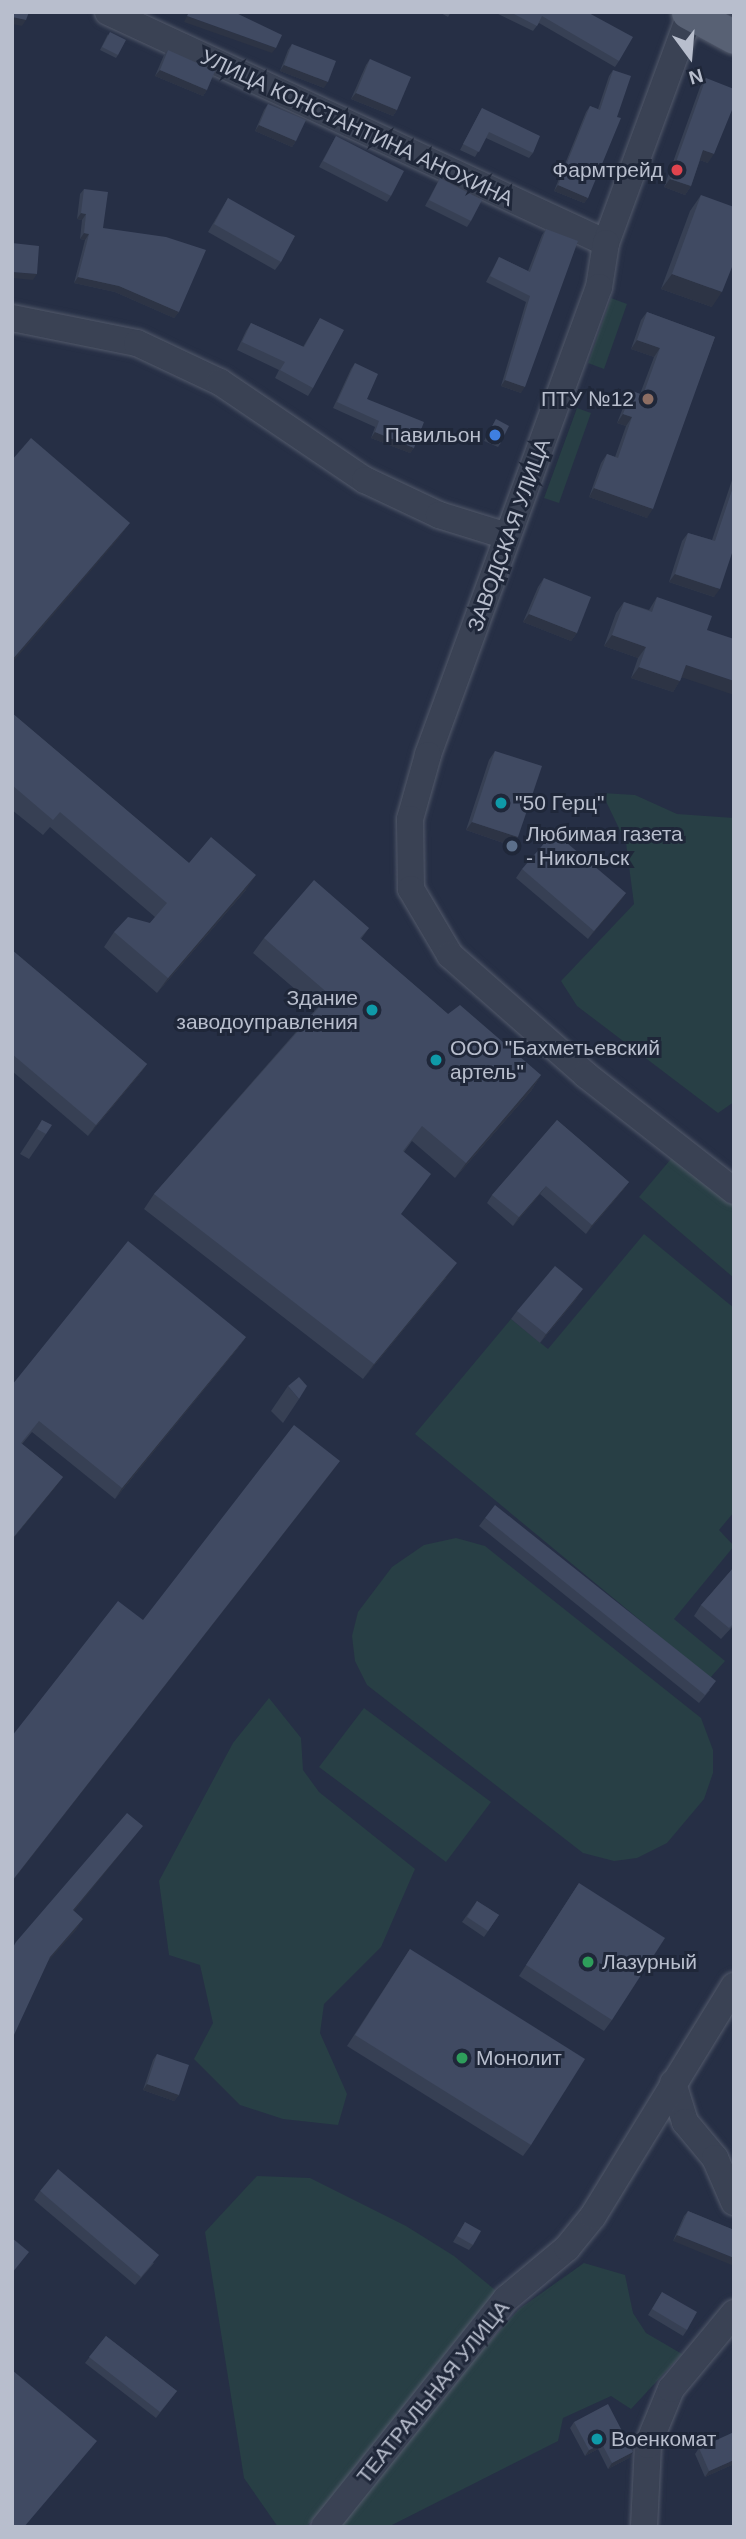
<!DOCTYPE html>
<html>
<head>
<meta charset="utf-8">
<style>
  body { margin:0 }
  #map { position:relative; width:746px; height:2539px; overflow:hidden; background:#262f45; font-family:Arial,sans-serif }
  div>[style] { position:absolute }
  .green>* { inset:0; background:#283f45 }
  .roads { filter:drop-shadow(0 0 2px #535a6b) drop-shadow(0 0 2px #535a6b) }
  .minor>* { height:26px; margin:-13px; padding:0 13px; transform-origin:13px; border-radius:13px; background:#3a4254 }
  .major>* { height:33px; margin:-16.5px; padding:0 16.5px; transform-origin:16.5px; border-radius:16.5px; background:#586174 }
  .wall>* { inset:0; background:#374054 }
  .shaded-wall>* { inset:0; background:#2d3445 }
  .building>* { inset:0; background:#404a62 }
  .dots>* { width:19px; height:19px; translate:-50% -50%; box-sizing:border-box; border:4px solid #1f2739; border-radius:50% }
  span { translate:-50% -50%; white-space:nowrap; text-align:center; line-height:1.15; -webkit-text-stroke:6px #1f2739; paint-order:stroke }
  .street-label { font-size:21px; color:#b8becd }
  .poi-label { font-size:21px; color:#b8becd }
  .right { translate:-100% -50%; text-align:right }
  .left { translate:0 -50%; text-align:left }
  .frame { position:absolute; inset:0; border:14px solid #b8becd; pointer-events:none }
  .north { position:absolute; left:655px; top:21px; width:70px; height:70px; -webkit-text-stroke:5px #1f2739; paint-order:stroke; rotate:164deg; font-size:19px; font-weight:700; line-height:28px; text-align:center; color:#b8becd }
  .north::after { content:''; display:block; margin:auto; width:24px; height:32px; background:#b8becd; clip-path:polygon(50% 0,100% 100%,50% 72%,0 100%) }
</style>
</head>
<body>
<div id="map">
  <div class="green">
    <i style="clip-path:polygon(611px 298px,627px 304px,604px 369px,588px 363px)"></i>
    <i style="clip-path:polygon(577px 408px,591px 413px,559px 503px,544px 498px)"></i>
    <i style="clip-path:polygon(602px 793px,635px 795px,677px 814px,734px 818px,734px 1102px,718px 1113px,577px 1006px,561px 981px,634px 904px,626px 843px)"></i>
    <i style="clip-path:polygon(681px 1147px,734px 1190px,734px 1278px,639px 1197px)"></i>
    <i style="clip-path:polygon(644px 1234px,734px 1308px,734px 1512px,719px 1530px,734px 1546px,674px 1619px,725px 1661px,710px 1678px,415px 1434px,511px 1319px,548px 1349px)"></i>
    <i style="clip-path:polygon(456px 1538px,485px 1546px,701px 1718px,713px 1750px,713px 1773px,704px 1799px,667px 1843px,637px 1858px,614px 1861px,583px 1853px,367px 1685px,355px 1661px,352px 1636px,358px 1612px,392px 1567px,424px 1545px)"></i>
    <i style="clip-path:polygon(269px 1698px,301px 1738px,303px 1770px,319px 1792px,415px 1869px,381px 1947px,324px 2004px,320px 2033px,347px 2094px,338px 2125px,283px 2119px,240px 2105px,194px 2059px,213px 2023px,200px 1965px,169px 1955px,159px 1881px,233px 1743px)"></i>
    <i style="clip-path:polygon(364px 1708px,491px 1802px,446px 1862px,319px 1767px)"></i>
    <i style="clip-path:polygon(257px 2176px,310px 2178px,406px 2226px,454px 2256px,506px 2299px,306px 2527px,278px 2527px,244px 2478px,205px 2232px)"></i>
    <i style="clip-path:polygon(584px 2263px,625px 2275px,633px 2313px,646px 2333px,682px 2354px,631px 2409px,611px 2396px,563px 2418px,558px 2441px,388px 2527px,324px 2527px,519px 2309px)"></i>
  </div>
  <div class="roads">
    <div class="minor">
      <i style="left:108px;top:12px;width:549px;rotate:24.88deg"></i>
      <i style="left:691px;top:12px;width:246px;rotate:110.2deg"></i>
      <i style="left:606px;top:243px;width:45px;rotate:99deg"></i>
      <i style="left:599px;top:287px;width:498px;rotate:110.1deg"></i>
      <i style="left:428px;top:755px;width:66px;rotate:105.7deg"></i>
      <i style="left:410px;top:819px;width:70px;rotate:89.2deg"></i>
      <i style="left:411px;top:889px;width:77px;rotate:59.4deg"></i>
      <i style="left:450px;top:955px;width:181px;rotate:41.4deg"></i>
      <i style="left:586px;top:1075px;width:188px;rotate:38.1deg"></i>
      <i style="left:12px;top:318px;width:127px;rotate:11.3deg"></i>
      <i style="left:137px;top:343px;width:92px;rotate:25.2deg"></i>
      <i style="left:220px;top:382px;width:175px;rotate:34.1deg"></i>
      <i style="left:365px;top:480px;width:82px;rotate:25.3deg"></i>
      <i style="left:439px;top:515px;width:71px;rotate:17.2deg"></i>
      <i style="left:673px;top:2083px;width:41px;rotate:72.9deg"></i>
      <i style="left:685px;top:2122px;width:47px;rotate:50.2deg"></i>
      <i style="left:715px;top:2158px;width:48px;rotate:66.6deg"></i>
      <i style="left:324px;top:2527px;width:292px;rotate:-51.4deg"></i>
      <i style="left:506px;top:2299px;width:80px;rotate:-39.9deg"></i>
      <i style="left:567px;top:2248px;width:41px;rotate:-50.9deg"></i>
      <i style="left:593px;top:2216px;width:270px;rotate:-58.5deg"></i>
      <i style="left:644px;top:2527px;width:82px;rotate:-87.2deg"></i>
      <i style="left:648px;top:2445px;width:61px;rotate:-67.7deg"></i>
      <i style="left:671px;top:2389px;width:99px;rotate:-50.3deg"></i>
    </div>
    <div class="major">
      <i style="left:688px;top:12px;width:52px;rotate:28.5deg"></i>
    </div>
  </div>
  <div class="wall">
    <i style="clip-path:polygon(439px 12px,451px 12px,448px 17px)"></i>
    <i style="clip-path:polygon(494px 12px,587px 12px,619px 61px,615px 67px,539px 23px,533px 31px)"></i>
    <i style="clip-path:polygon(108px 34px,118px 55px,116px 58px,100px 50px)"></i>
    <i style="clip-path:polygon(292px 44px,324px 88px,280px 71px,288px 50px)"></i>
    <i style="clip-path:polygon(168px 50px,207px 90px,203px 96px,155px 76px,164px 55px)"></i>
    <i style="clip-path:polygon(370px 59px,397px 110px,393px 116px,351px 99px,366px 65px)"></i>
    <i style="clip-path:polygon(613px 70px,588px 198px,584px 203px,554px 191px,586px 112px,590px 106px,598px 109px,609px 76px)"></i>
    <i style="clip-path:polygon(706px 78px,708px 163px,700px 160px,691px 186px,685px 195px,664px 187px,700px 87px)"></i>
    <i style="clip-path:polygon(268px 104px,296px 141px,292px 147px,255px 131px,264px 110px)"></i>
    <i style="clip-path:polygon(482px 108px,533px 153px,529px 158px,486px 138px,475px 157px,460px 150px)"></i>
    <i style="clip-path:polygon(336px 136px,391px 196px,387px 202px,319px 167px)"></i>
    <i style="clip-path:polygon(440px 178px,471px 221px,467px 227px,425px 206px)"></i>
    <i style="clip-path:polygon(84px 189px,103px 228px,179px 312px,174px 318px,115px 292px,74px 283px,85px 240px,80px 239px,82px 220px,77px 219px,80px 194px)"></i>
    <i style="clip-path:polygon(701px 195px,712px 307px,661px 289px,690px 211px)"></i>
    <i style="clip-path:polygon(228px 198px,281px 262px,275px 270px,208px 232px)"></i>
    <i style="clip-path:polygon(546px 229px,521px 393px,501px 386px,526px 302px,486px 282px,499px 257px,528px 271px,542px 235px)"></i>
    <i style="clip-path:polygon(647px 312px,715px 337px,647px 518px,589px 497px,601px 463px,607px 454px,615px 457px,626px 426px,617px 423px,626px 400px,632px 391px,640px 394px,654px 357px,631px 349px,641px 320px)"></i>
    <i style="clip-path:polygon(320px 318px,313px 388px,308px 396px,275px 378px,279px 370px,237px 350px,246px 331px,251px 323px,303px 347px)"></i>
    <i style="clip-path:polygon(355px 363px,367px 399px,414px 448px,410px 453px,371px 438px,375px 427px,333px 408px,351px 369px)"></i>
    <i style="clip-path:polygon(496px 419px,500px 444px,498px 447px,484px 441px)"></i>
    <i style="clip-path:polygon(734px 474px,734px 547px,714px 597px,669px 582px,682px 541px,688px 533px,712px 540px)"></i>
    <i style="clip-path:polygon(544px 578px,577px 633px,571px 641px,523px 622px,538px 587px)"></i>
    <i style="clip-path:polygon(657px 597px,682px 677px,673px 692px,631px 678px,638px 658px,604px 646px,616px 613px,624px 602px,649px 610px)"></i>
    <i style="clip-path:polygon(12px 713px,189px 863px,246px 890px,157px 993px,104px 947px,114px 932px,150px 923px,155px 917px,50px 827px,43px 835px,12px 810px)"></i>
    <i style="clip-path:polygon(495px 751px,518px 837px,512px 846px,466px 830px,489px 760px)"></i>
    <i style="clip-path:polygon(522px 869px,626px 893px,588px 939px,516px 878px)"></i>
    <i style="clip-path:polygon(369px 928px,361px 939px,448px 1014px,541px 1075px,531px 1091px,455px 1178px,412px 1141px,404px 1152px,401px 1215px,446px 1278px,363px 1379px,144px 1209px,154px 1194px,317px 1008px,253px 953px,264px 938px)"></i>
    <i style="clip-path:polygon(12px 950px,147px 1064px,139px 1075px,88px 1136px,12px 1071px)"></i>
    <i style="clip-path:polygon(42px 1120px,46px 1134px,29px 1159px,20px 1154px)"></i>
    <i style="clip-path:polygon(557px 1120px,629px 1182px,623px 1190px,586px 1234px,540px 1194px,513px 1226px,487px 1203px,492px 1195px)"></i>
    <i style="clip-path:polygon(577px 1298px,540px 1343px,511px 1319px,517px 1311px)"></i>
    <i style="clip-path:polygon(246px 1337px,238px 1348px,115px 1499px,32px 1432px,22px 1444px,63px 1477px,12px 1540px,12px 1385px)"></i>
    <i style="clip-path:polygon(288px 1386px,299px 1399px,283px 1423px,271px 1411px)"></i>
    <i style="clip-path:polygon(485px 1518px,710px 1690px,699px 1703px,479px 1526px)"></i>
    <i style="clip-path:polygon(734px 1567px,734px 1625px,721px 1639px,694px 1616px,701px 1605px)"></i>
    <i style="clip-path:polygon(579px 1883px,612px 2020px,604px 2031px,519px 1976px)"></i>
    <i style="clip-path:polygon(477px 1901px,499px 1915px,484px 1937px,462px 1922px)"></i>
    <i style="clip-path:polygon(410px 1949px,531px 2145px,523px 2156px,347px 2046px)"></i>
    <i style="clip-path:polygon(157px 2054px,179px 2095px,174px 2101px,143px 2090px,153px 2060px)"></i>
    <i style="clip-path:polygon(40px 2191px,154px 2263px,135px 2285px,34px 2200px)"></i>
    <i style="clip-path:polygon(688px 2211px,734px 2230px,673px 2241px,684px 2216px)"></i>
    <i style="clip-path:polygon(465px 2222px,473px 2245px,469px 2250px,453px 2242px)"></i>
    <i style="clip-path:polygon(662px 2292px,687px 2330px,683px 2336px,648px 2315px)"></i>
    <i style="clip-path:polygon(106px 2336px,177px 2391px,156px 2418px,85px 2363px)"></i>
    <i style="clip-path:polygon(574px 2422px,633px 2452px,629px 2458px,608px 2469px,598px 2449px,585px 2456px,570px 2428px)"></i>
    <i style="clip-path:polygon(699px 2448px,734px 2464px,705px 2477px,695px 2454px)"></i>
  </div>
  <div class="shaded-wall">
    <i style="clip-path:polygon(187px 16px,276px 48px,272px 53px,184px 22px)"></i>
    <i style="clip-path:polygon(12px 17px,26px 20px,22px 26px,12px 24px)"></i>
    <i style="clip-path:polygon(284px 65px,328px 82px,324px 88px,280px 71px)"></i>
    <i style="clip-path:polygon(160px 70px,207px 90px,203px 96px,155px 76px)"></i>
    <i style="clip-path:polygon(356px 93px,397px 110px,393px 116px,351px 99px)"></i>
    <i style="clip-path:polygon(259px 125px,296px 141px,292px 147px,255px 131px)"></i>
    <i style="clip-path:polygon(703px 150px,714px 154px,708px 163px,697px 159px)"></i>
    <i style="clip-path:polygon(670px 179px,691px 186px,685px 195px,664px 187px)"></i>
    <i style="clip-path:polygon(558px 185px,588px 198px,584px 203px,554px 191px)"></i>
    <i style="clip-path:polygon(81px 213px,86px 214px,82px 220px,77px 219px)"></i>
    <i style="clip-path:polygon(84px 233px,89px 234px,85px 240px,80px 239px)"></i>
    <i style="clip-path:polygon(12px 272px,37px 274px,33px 280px,12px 278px)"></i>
    <i style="clip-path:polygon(672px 274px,722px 292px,712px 307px,661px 289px)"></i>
    <i style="clip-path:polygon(78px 277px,119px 286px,179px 312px,174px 318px,115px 292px,74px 283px)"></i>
    <i style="clip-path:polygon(637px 340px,660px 348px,654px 357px,631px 349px)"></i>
    <i style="clip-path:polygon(505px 380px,525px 387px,521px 393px,501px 386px)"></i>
    <i style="clip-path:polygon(623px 414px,632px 417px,626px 426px,617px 423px)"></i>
    <i style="clip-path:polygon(375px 432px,414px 448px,410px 453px,371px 438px)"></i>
    <i style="clip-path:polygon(594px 488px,653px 509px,647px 518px,589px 497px)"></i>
    <i style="clip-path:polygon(130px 523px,119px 538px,12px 663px,12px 660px)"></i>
    <i style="clip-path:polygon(675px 574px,720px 589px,714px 597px,669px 582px)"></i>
    <i style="clip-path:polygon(529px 614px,577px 633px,571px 641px,523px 622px)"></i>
    <i style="clip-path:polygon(612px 635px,646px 647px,638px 658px,604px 646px)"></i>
    <i style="clip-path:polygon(686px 665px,734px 681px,734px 695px,678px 676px)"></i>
    <i style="clip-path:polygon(639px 667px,680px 681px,673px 692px,631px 678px)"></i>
    <i style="clip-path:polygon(472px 822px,518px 837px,512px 846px,466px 830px)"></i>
    <i style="clip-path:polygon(256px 875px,246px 890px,157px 993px,168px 978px)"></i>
    <i style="clip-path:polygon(626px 893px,620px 902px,588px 939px,594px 931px)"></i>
    <i style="clip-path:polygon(147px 1064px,139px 1075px,88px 1136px,96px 1125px)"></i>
    <i style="clip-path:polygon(541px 1075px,531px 1091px,455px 1178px,466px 1163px)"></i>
    <i style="clip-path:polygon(629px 1182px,623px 1190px,586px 1234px,592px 1225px)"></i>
    <i style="clip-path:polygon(546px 1186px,540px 1194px,513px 1226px,519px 1217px)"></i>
    <i style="clip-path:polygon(457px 1263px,446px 1278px,363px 1379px,374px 1364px)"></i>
    <i style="clip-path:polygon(583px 1289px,577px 1298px,540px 1343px,546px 1334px)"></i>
    <i style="clip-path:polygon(246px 1337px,238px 1348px,115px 1499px,122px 1488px)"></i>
    <i style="clip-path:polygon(340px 1461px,332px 1472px,12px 1882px,12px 1881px)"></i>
    <i style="clip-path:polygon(63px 1477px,55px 1488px,12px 1540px,12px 1539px)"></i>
    <i style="clip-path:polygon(143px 1826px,135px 1836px,66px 1921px,73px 1910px)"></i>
    <i style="clip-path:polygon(83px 1919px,76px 1930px,42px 1968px,50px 1957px)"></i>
    <i style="clip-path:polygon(147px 2084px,179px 2095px,174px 2101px,143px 2090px)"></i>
    <i style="clip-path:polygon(677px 2235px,734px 2258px,734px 2266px,673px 2241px)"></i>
    <i style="clip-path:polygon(602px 2444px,598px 2449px,585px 2456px,589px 2450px)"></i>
    <i style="clip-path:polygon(633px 2452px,629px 2458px,608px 2469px,612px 2463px)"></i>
    <i style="clip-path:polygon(734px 2460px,734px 2464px,705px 2477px,709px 2471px)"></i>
  </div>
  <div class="building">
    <i style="clip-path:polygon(12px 12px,29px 12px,26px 20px,12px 17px)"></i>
    <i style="clip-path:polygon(189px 12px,234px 12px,282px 35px,276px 48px,187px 16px)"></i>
    <i style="clip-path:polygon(510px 12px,587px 12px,633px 37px,619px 61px,542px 16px,537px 26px)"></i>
    <i style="clip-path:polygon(110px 32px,126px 40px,118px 55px,102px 47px)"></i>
    <i style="clip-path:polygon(292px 44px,336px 61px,328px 82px,284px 65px)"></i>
    <i style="clip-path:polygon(168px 50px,215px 71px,207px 90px,160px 70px)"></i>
    <i style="clip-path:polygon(370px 59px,411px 77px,397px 110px,356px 93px)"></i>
    <i style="clip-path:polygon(613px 70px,631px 76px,617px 117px,621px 118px,588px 198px,558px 185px,590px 106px,600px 110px)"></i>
    <i style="clip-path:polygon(706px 78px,734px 89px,734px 105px,714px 154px,703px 150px,691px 186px,670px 179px)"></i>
    <i style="clip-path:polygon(268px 104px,306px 120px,296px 141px,259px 125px)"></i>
    <i style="clip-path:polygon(482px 108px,540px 136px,533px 153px,489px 132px,479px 152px,463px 144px)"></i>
    <i style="clip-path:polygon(336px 136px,404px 171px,391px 196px,323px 161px)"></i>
    <i style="clip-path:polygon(440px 178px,482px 200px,471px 221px,429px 200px)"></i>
    <i style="clip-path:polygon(84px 189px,108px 192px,103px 228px,166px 237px,206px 250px,179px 312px,119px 286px,78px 277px,89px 234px,84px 233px,86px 214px,81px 213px)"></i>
    <i style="clip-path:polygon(701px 195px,734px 207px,734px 262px,722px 292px,672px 274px)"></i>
    <i style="clip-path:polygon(228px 198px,295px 236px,281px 262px,214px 224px)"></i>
    <i style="clip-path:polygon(546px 229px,578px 241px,525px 387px,505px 380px,530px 296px,490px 276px,499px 257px,530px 272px)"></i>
    <i style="clip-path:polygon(12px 243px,39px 246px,37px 274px,12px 272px)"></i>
    <i style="clip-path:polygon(647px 312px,715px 337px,653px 509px,594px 488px,607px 454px,618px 458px,632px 417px,623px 414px,632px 391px,643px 395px,660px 348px,637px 340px)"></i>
    <i style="clip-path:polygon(320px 318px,344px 330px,313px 388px,280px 370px,285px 362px,242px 342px,251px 323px,304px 347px)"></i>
    <i style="clip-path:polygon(355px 363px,378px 374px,367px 399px,424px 422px,414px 448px,375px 432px,379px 421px,337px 402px)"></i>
    <i style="clip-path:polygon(496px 419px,509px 426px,500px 444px,486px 438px)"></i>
    <i style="clip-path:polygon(31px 438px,130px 523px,12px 660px,12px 460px)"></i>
    <i style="clip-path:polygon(734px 484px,734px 547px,720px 589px,675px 574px,688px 533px,715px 541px)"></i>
    <i style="clip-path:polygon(544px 578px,591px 597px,577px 633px,529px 614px)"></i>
    <i style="clip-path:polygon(657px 597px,712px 616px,707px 630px,734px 639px,734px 681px,686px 665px,680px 681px,639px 667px,646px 647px,612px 635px,624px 602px,652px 612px)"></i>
    <i style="clip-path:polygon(12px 713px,189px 863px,211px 837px,256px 875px,168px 978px,114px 932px,128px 917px,150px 923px,167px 903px,60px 812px,53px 820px,12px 785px)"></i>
    <i style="clip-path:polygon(495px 751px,542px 766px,518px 837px,472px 822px)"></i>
    <i style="clip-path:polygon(554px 832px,626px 893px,594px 931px,522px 869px)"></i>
    <i style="clip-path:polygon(314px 880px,369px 928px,360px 938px,448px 1014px,460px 1005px,541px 1075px,466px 1163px,422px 1126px,403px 1151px,431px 1174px,401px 1214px,457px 1263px,374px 1364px,154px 1194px,330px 995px,264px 938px)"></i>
    <i style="clip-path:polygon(12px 950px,147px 1064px,96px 1125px,12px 1054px)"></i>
    <i style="clip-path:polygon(42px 1120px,52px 1125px,46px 1134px,37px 1129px)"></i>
    <i style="clip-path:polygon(557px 1120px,629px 1182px,592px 1225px,546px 1186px,519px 1217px,492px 1195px)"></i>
    <i style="clip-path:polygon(128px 1241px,246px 1337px,122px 1488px,39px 1421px,21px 1443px,63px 1477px,12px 1539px,12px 1385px)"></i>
    <i style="clip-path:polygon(555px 1266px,583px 1289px,546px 1334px,517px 1311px)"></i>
    <i style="clip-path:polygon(299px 1377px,307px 1386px,299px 1399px,288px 1386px)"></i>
    <i style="clip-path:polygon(294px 1425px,340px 1461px,12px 1881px,12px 1736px,118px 1601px,143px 1620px)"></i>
    <i style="clip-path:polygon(495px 1505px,716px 1681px,705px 1695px,485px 1518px)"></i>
    <i style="clip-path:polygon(734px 1567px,734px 1623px,729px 1628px,701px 1605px)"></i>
    <i style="clip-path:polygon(127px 1813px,143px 1826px,73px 1910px,83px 1919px,50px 1957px,13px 2037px,12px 2037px,12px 1949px,16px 1942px)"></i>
    <i style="clip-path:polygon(579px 1883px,665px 1938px,612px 2020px,526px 1965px)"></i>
    <i style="clip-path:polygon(477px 1901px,499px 1915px,488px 1931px,467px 1917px)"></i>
    <i style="clip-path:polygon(410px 1949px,585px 2059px,531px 2145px,355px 2035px)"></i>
    <i style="clip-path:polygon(157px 2054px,189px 2065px,179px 2095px,147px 2084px)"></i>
    <i style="clip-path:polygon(58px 2169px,159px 2255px,141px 2277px,40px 2191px)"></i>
    <i style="clip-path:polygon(688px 2211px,734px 2230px,734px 2258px,677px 2235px)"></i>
    <i style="clip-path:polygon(465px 2222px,481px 2231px,473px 2245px,457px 2236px)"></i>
    <i style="clip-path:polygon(12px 2238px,29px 2252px,12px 2273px)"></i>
    <i style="clip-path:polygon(662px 2292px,697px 2312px,687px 2330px,652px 2309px)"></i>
    <i style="clip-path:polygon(106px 2336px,177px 2391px,160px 2412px,89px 2357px)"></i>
    <i style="clip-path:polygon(12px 2370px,97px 2441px,24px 2527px,12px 2527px)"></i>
    <i style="clip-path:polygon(608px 2404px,633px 2452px,612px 2463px,602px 2444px,589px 2450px,574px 2422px)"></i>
    <i style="clip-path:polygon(734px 2432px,734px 2460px,709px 2471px,699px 2448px)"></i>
  </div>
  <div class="dots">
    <i style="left:677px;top:170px;background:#e0444e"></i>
    <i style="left:648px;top:399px;background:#8d6e63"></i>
    <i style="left:495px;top:435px;background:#3f7fe0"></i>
    <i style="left:501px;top:803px;background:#0f9aa8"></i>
    <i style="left:512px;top:846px;background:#5c6f8a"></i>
    <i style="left:372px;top:1010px;background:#0f9aa8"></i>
    <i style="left:436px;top:1060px;background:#0f9aa8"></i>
    <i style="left:588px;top:1962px;background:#2e9e5b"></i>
    <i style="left:462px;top:2058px;background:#2e9e5b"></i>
    <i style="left:597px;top:2439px;background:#0f9aa8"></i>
  </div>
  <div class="street-label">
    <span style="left:357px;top:128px;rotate:25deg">УЛИЦА КОНСТАНТИНА АНОХИНА</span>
    <span style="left:509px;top:535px;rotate:-70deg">ЗАВОДСКАЯ УЛИЦА</span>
    <span style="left:433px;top:2392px;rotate:-51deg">ТЕАТРАЛЬНАЯ УЛИЦА</span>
  </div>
  <div class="poi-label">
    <span class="right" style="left:663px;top:170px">Фармтрейд</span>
    <span class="right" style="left:634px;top:399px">ПТУ №12</span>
    <span class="right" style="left:481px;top:435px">Павильон</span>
    <span class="left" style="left:515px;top:803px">"50 Герц"</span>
    <span class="left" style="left:526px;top:846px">Любимая газета<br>- Никольск</span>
    <span class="right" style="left:358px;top:1010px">Здание<br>заводоуправления</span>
    <span class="left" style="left:450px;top:1060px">ООО "Бахметьевский<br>артель"</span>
    <span class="left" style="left:602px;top:1962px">Лазурный</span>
    <span class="left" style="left:476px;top:2058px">Монолит</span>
    <span class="left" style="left:611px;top:2439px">Военкомат</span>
  </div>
  <div class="frame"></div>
  <div class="north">N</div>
</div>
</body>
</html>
